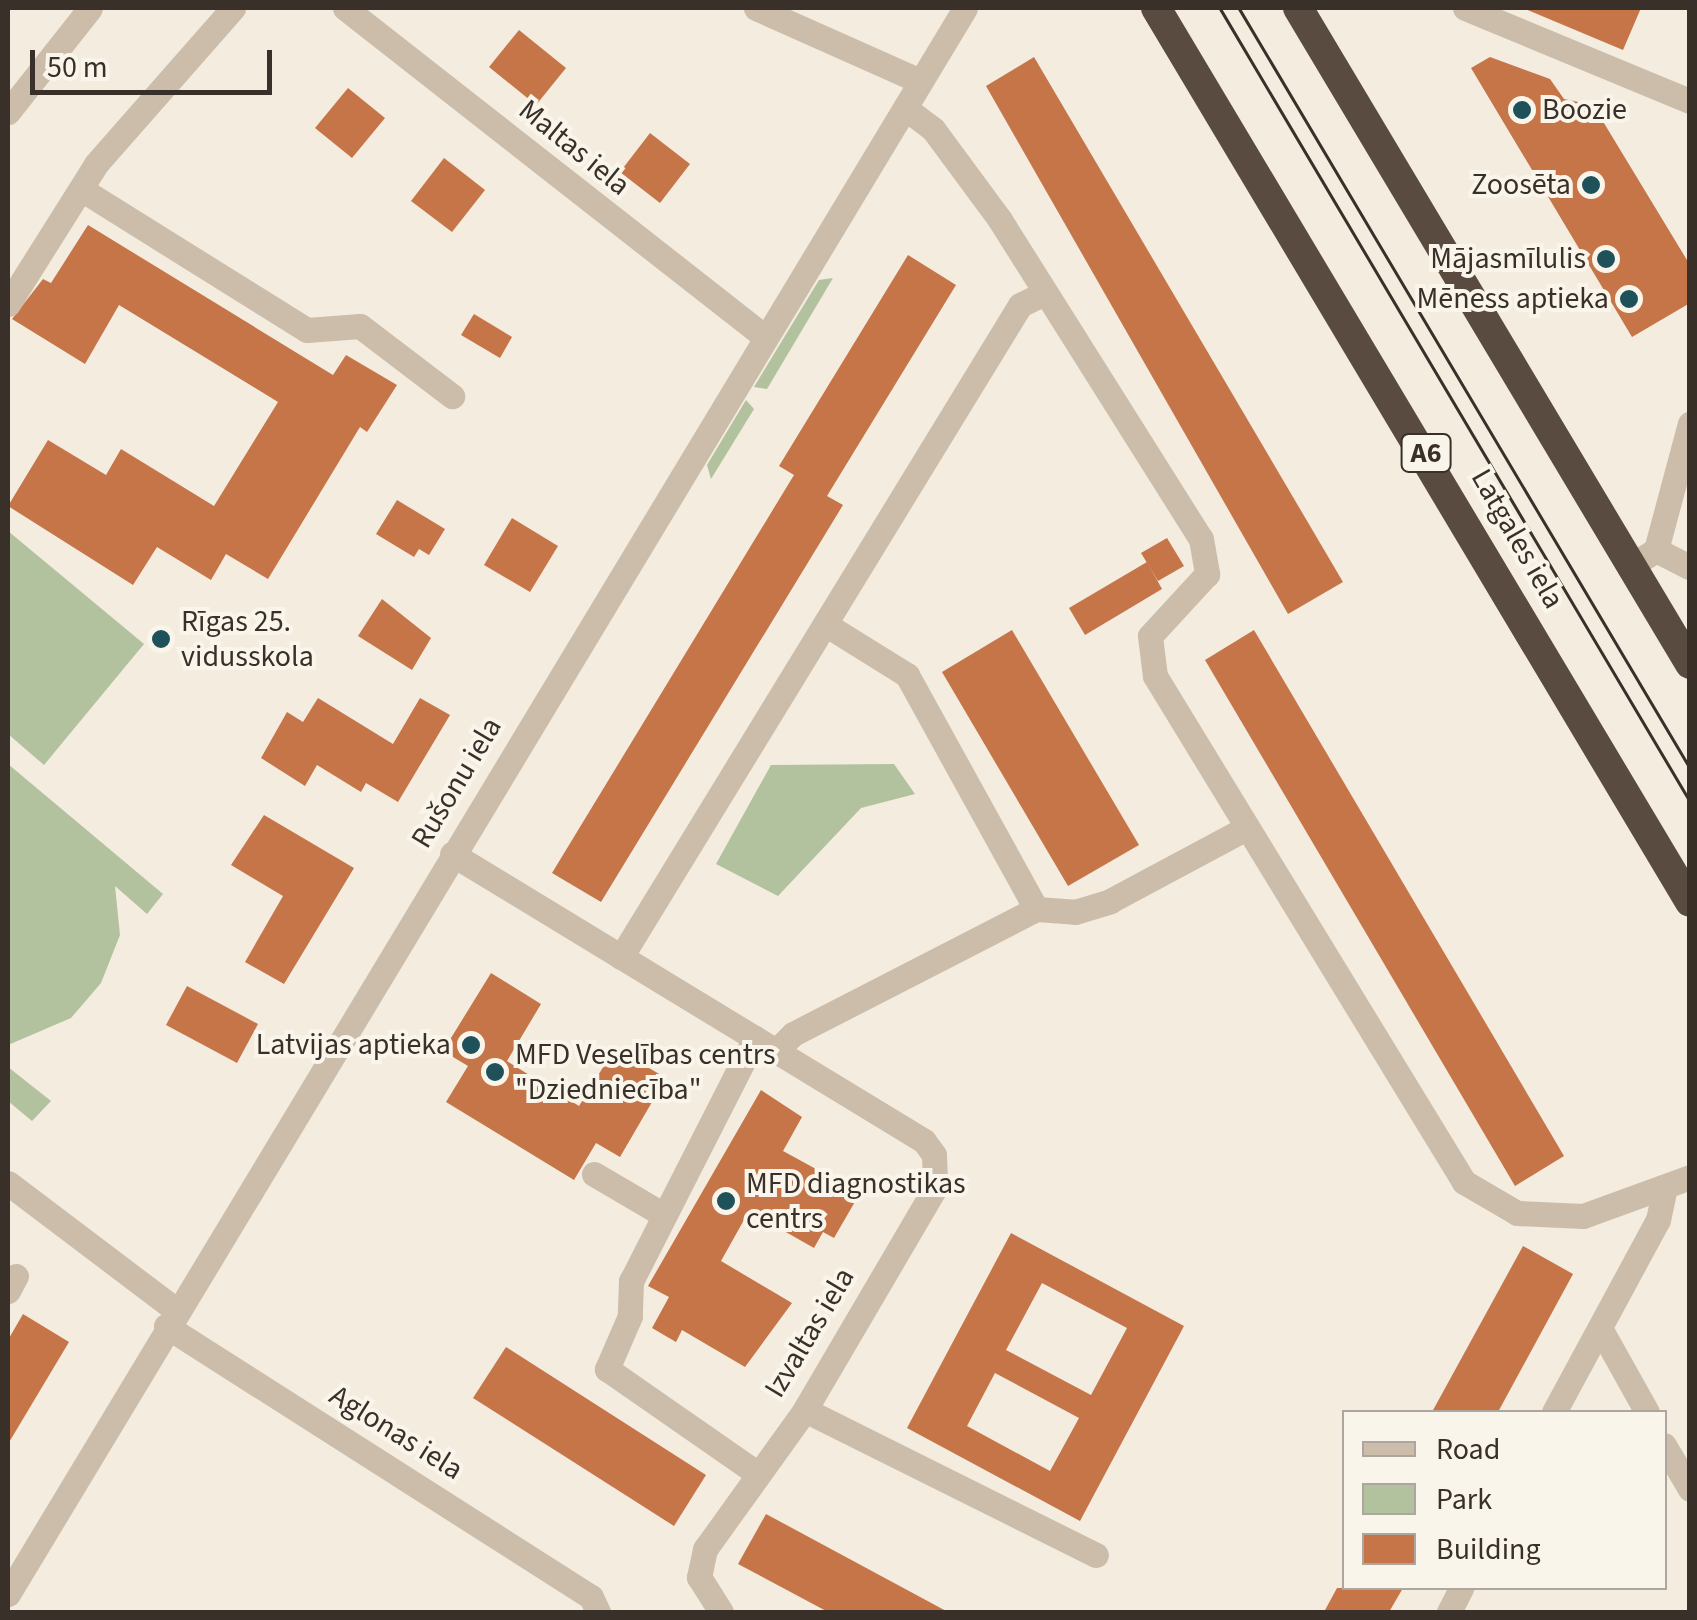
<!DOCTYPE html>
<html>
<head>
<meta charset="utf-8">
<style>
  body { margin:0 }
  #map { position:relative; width:1697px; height:1620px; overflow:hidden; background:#f3ecdf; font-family:"Source Sans 3",sans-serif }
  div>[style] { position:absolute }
  .green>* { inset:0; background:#b2c29e }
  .building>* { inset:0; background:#c67549 }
  .minor>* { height:25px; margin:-12.5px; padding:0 12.5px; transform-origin:12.5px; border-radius:12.5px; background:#cbbdaa }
  .highway>* { height:30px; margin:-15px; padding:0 15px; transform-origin:15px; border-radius:15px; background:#5a4b41 }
  .tram>* { height:2.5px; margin:-1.25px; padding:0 1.25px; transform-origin:1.25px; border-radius:1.25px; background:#39302a }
  .dots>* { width:28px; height:28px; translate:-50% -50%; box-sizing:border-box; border:5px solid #faf5eb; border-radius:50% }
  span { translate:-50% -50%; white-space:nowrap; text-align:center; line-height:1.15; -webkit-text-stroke:8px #faf5eb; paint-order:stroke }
  .shield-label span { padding:2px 8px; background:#faf5eb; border:2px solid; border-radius:8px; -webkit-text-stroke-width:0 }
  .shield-label { font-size:28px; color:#39302a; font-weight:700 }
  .poi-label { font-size:30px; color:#39302a }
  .left { translate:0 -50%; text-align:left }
  .right { translate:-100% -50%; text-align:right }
  .street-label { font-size:30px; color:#39302a }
  .frame { position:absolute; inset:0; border:10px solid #39302a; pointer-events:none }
  .legend { position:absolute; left:1342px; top:1410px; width:325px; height:180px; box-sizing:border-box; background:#faf5eb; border:2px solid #ada69e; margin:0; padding:12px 18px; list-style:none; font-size:30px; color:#39302a }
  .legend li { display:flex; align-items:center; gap:20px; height:50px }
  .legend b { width:50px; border:2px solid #ada69e }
  .scale { position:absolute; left:30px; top:50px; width:242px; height:45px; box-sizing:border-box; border:5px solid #39302a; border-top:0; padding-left:12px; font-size:30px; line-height:35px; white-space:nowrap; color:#39302a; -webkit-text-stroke:8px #faf5eb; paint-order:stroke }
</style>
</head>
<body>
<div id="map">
  <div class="green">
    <i style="clip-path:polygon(833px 278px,767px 389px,754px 387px,819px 280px)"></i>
    <i style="clip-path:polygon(746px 400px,754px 409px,711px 479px,707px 465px)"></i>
    <i style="clip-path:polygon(8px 531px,144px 644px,44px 765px,8px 734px)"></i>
    <i style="clip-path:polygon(8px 764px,163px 894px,147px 914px,115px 886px,120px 935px,101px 983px,71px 1018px,8px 1045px)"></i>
    <i style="clip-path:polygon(894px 764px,915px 794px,861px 808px,778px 896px,716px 864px,771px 765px)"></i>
    <i style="clip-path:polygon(8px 1067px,51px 1101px,32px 1121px,8px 1101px)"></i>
  </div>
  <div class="building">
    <i style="clip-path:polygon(1523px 8px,1641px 8px,1623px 50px)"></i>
    <i style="clip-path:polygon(519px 30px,566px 68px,536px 105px,489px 67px)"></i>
    <i style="clip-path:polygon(1034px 57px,1343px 582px,1288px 614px,986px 86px)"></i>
    <i style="clip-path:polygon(1490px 57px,1550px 79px,1564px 99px,1593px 105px,1690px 265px,1690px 303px,1632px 337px,1471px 68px)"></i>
    <i style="clip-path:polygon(348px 88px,385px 118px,352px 158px,315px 128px)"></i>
    <i style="clip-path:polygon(650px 133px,690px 164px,660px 203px,620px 172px)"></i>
    <i style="clip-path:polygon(444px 158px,485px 190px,452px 232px,411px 201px)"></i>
    <i style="clip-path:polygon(88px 225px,333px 375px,346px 355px,397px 385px,367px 432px,360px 427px,268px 579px,226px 554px,211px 580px,157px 547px,133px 585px,8px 506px,48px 440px,106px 475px,121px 449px,214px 506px,278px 402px,119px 305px,85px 364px,12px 319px,43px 279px,51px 283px)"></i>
    <i style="clip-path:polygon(908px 255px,956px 285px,827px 496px,843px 505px,601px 902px,552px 873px,794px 475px,779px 466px)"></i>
    <i style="clip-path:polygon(474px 314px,512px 337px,500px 358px,461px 335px)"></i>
    <i style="clip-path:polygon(397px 500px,445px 529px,429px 555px,419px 549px,414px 557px,376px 534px)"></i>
    <i style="clip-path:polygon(512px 518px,558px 546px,530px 592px,484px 565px)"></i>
    <i style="clip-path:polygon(1167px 538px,1184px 566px,1158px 581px,1141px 553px)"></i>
    <i style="clip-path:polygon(1147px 562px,1162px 589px,1085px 635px,1069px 608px)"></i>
    <i style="clip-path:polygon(382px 599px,431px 638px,412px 670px,358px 636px)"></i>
    <i style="clip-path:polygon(1012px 630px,1139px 845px,1068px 886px,942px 672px)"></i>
    <i style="clip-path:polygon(1254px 630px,1564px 1156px,1515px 1186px,1205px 660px)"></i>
    <i style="clip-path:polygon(318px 698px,393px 744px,420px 698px,450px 715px,398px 802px,366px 783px,361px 792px,317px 765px,305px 786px,261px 758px,287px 712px,303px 722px)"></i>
    <i style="clip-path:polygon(264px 815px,354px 868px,284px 984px,245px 962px,283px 896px,231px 865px)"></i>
    <i style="clip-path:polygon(491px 973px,541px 1004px,507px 1061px,579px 1106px,615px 1048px,666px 1078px,620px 1157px,596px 1143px,574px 1180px,446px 1102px,468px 1066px,443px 1051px)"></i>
    <i style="clip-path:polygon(187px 986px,258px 1024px,237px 1063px,166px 1025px)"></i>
    <i style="clip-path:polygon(761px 1090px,802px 1117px,783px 1151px,860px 1193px,834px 1238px,823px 1232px,814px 1248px,749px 1211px,721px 1261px,792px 1303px,745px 1367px,682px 1330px,676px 1342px,652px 1328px,669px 1297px,648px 1286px)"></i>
    <i style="clip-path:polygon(evenodd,1011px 1233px,1184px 1326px,1080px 1521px,907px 1428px,1011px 1233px,1042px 1283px,1127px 1328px,1091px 1395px,1006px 1350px,1042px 1283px,1011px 1233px,995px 1373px,1079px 1418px,1050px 1471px,967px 1426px,995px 1373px)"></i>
    <i style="clip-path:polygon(1523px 1246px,1573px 1274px,1498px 1412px,1432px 1412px)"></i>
    <i style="clip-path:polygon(23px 1314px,69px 1342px,8px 1444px,8px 1340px)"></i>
    <i style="clip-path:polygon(506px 1347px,706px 1475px,674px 1526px,473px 1398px)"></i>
    <i style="clip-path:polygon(766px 1514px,948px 1612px,828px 1612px,738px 1564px)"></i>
    <i style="clip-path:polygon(1337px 1588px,1403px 1588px,1389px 1612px,1324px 1612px)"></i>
  </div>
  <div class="minor">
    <i style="left:345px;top:8px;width:534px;rotate:38.07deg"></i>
    <i style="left:756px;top:8px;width:180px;rotate:24deg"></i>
    <i style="left:1465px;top:8px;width:243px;rotate:22.5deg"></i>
    <i style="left:905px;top:108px;width:35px;rotate:37deg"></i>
    <i style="left:933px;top:129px;width:113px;rotate:53.6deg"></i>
    <i style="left:1000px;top:220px;width:377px;rotate:57.8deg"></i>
    <i style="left:1201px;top:539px;width:36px;rotate:80deg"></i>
    <i style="left:1207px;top:574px;width:84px;rotate:132.6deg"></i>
    <i style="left:1150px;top:636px;width:40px;rotate:82.9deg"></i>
    <i style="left:1155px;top:676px;width:593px;rotate:58.59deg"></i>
    <i style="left:1464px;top:1182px;width:61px;rotate:30.3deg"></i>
    <i style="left:1517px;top:1213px;width:66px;rotate:2.6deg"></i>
    <i style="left:1583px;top:1216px;width:114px;rotate:-20deg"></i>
    <i style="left:8px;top:112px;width:132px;rotate:-51.7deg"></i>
    <i style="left:81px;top:189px;width:266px;rotate:32deg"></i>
    <i style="left:307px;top:330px;width:53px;rotate:-4.3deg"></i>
    <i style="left:360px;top:326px;width:116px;rotate:37.3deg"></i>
    <i style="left:8px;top:304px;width:165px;rotate:-57.8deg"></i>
    <i style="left:96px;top:164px;width:208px;rotate:-48.7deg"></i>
    <i style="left:1656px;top:550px;width:38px;rotate:27deg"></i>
    <i style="left:1631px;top:566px;width:30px;rotate:-33deg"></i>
    <i style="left:1656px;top:550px;width:131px;rotate:-75deg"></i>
    <i style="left:825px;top:624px;width:97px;rotate:31.9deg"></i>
    <i style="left:907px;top:675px;width:267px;rotate:61.1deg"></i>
    <i style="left:452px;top:854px;width:552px;rotate:31.3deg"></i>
    <i style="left:924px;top:1141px;width:17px;rotate:54deg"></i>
    <i style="left:934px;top:1155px;width:33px;rotate:88deg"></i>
    <i style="left:935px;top:1188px;width:257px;rotate:120.4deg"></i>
    <i style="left:805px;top:1410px;width:171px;rotate:125.7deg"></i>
    <i style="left:705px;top:1549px;width:29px;rotate:102deg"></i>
    <i style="left:699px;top:1577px;width:41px;rotate:57.8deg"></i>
    <i style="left:621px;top:957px;width:764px;rotate:-58.53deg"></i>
    <i style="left:1020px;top:305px;width:28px;rotate:-26deg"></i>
    <i style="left:755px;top:1038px;width:273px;rotate:117deg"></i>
    <i style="left:631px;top:1281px;width:35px;rotate:92deg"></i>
    <i style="left:630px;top:1316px;width:58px;rotate:113.5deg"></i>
    <i style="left:607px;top:1369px;width:180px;rotate:34.8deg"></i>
    <i style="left:776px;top:1051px;width:24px;rotate:-45deg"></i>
    <i style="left:793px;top:1034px;width:273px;rotate:-27.2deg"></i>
    <i style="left:1036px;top:909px;width:39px;rotate:4deg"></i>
    <i style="left:1075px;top:912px;width:37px;rotate:-17deg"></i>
    <i style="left:1110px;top:901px;width:152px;rotate:-28.2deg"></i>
    <i style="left:594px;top:1174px;width:81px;rotate:30.4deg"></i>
    <i style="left:8px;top:1183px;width:211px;rotate:37.1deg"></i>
    <i style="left:8px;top:1291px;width:17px;rotate:-62deg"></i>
    <i style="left:166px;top:1326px;width:504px;rotate:32.52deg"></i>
    <i style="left:591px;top:1597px;width:17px;rotate:65deg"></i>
    <i style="left:1600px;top:1328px;width:96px;rotate:60.8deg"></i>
    <i style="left:805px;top:1410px;width:325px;rotate:26.5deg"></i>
    <i style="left:1554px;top:1412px;width:218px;rotate:-61.6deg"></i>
    <i style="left:1658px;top:1220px;width:33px;rotate:-78deg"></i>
    <i style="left:1664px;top:1445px;width:51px;rotate:59.4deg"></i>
    <i style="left:8px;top:1594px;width:1852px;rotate:-58.89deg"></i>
    <i style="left:1449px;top:1612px;width:27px;rotate:-63deg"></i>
  </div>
  <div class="highway">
    <i style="left:1156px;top:8px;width:1041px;rotate:59.15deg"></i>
    <i style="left:1298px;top:8px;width:764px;rotate:59.14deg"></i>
  </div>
  <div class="tram">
    <i style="left:1220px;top:8px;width:922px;rotate:59.35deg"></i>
    <i style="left:1239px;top:8px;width:884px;rotate:59.31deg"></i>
  </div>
  <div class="dots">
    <i style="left:1522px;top:110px;background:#1f515b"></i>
    <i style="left:1591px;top:185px;background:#1f515b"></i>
    <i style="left:1606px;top:259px;background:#1f515b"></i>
    <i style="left:1629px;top:299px;background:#1f515b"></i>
    <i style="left:161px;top:639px;background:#1f515b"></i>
    <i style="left:471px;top:1045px;background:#1f515b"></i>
    <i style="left:495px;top:1072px;background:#1f515b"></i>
    <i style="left:726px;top:1201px;background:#1f515b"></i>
  </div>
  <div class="shield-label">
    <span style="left:1426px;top:453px">A6</span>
  </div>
  <div class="poi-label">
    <span class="left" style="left:1542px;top:110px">Boozie</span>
    <span class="right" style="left:1571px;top:185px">Zoosēta</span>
    <span class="right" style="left:1586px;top:259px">Mājasmīlulis</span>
    <span class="right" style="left:1609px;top:299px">Mēness aptieka</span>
    <span class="left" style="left:181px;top:639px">Rīgas 25.<br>vidusskola</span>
    <span class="right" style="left:451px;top:1045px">Latvijas aptieka</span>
    <span class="left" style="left:515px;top:1072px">MFD Veselības centrs<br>"Dziedniecība"</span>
    <span class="left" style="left:746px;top:1201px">MFD diagnostikas<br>centrs</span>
  </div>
  <div class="street-label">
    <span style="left:574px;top:148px;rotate:39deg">Maltas iela</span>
    <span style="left:1517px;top:539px;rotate:60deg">Latgales iela</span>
    <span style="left:457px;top:783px;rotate:-59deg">Rušonu iela</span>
    <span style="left:810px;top:1333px;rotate:-59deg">Izvaltas iela</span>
    <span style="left:396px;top:1433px;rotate:32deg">Aglonas iela</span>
  </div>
  <div class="frame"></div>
  <ul class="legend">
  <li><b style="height:12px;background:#cbbdaa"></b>Road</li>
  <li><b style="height:28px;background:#b2c29e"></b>Park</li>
  <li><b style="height:28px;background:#c67549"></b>Building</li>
  </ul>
  <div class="scale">50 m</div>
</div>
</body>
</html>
